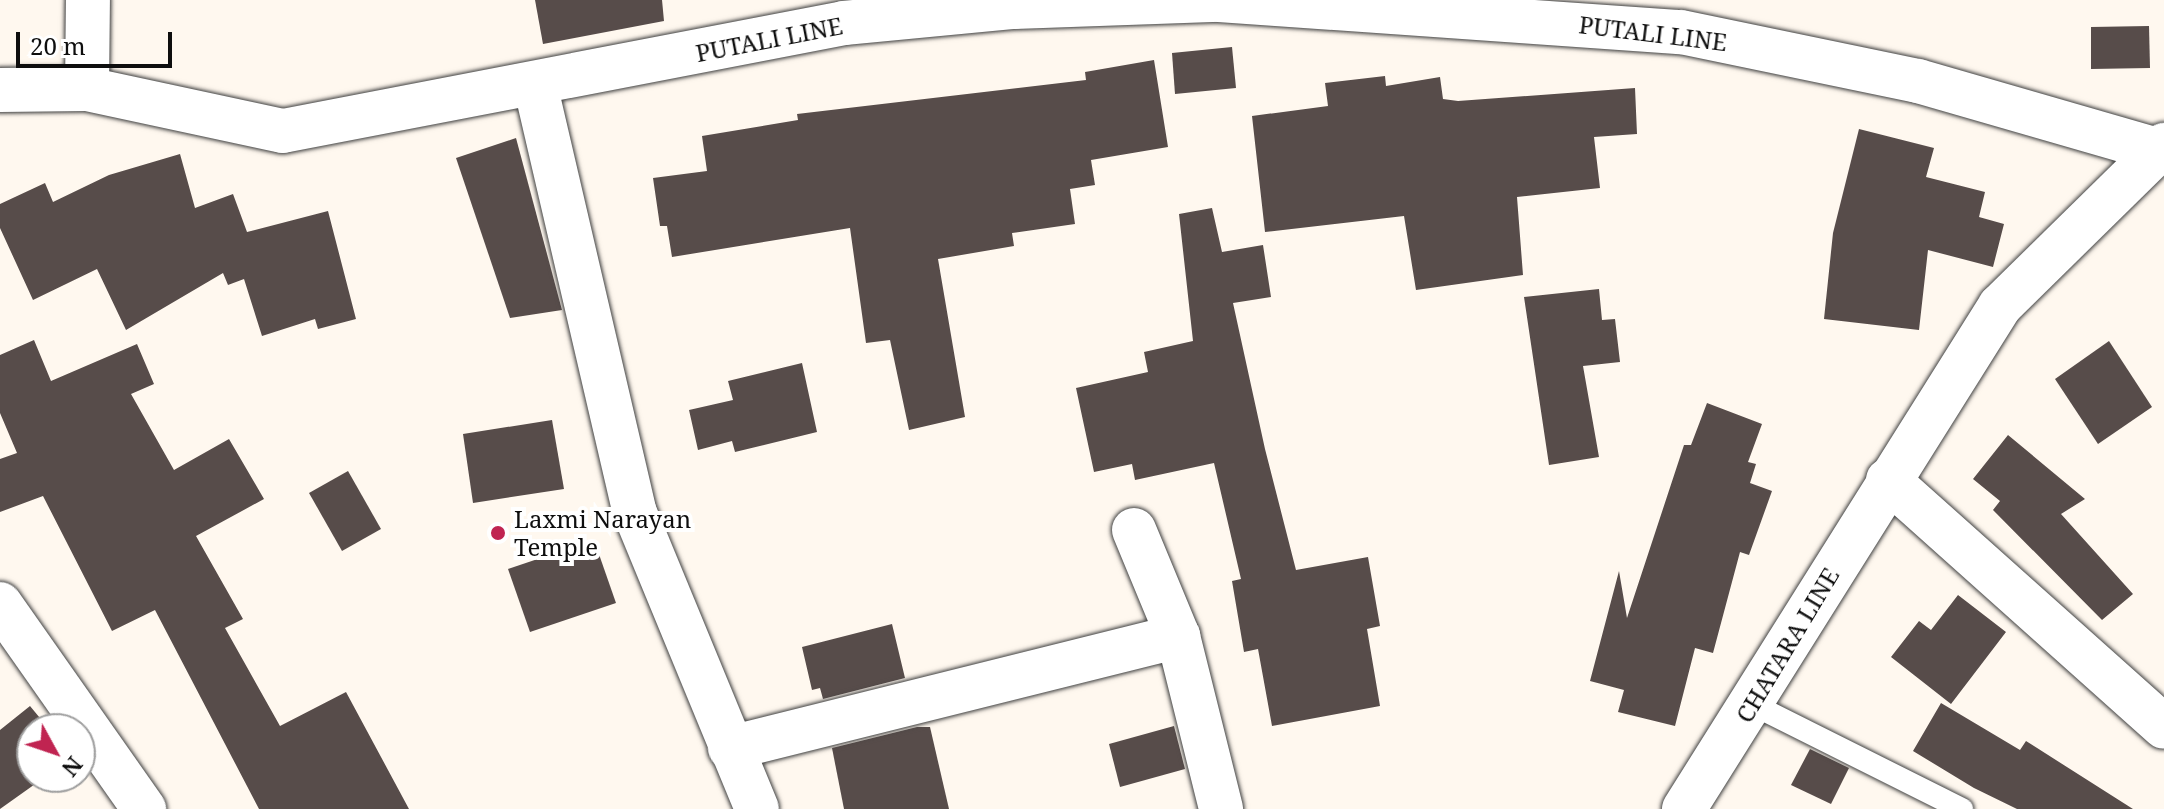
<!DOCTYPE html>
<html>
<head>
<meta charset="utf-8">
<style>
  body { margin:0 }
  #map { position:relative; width:2164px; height:809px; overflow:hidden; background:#fff8ef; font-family:"Noto Serif",serif }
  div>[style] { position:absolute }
  .building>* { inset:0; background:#574c4a }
  .roads { filter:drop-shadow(0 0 2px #414141) drop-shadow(0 0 2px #414141) }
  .service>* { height:22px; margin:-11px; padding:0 11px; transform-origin:11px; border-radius:11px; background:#fff }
  .minor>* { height:44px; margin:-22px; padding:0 22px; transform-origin:22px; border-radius:22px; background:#fff }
  .dots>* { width:22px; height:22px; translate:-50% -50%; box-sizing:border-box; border:4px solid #fff; border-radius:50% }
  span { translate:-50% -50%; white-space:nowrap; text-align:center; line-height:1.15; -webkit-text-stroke:8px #fff; paint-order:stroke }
  .street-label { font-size:24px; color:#0e0e0e }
  .poi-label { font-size:24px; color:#0e0e0e }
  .left { translate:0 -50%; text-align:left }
  .north { position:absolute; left:16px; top:713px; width:80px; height:80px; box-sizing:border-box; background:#fff; border:2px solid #9f9f9f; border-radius:50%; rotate:130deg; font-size:22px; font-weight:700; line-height:32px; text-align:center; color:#0e0e0e }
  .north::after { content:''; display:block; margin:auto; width:28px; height:36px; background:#c02451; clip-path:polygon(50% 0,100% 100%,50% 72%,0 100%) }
  .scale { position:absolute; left:16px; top:32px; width:156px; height:36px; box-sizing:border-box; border:4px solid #0e0e0e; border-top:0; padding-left:10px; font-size:24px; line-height:28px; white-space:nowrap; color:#0e0e0e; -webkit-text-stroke:6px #fff; paint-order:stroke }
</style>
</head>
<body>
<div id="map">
  <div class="building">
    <i style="clip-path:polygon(535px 0,662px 0,664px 21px,543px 44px)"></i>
    <i style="clip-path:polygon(2149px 26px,2150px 68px,2091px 69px,2091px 27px)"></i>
    <i style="clip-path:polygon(1232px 47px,1236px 88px,1175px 94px,1172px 53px)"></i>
    <i style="clip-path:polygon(1154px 60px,1168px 147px,1091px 160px,1095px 185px,1070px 189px,1075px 224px,1012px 233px,1014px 246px,938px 259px,965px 417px,909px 430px,890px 340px,866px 343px,850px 228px,672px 257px,667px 226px,660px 226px,653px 178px,707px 171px,702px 136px,798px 120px,797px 114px,1086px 80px,1085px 72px)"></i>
    <i style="clip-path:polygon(1385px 76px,1386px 86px,1440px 77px,1443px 99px,1458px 101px,1635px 88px,1637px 134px,1594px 137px,1600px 188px,1517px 197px,1523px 275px,1416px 290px,1404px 216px,1265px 232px,1252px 116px,1328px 106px,1325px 83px)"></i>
    <i style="clip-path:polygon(1859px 129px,1934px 148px,1926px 177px,1985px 192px,1979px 217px,2004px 224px,1993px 267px,1928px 250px,1919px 330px,1824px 319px,1833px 233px)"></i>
    <i style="clip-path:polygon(516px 138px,562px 310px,510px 318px,456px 158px)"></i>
    <i style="clip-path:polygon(180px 154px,195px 208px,233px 194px,247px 232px,328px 211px,356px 319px,318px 329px,315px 319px,262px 336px,244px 279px,228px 285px,223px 273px,126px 330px,97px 269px,33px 300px,0 228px,0 204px,45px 183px,53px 202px,109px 175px)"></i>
    <i style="clip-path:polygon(1212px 208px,1222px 252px,1263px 245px,1271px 297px,1233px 303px,1265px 449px,1296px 570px,1368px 557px,1380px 626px,1367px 629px,1380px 706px,1272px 726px,1258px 649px,1244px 652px,1232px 581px,1241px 579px,1214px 463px,1135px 480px,1132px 464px,1094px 472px,1076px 388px,1148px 372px,1144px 352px,1193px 341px,1179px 214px)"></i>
    <i style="clip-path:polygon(1599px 289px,1602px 320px,1615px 319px,1620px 362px,1583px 366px,1599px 457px,1549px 465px,1524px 297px)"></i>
    <i style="clip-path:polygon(34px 340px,51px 381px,137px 344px,154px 384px,131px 394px,174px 470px,229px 439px,264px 499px,196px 536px,243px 619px,225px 628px,280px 726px,346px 692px,409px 809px,259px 809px,155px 610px,112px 631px,43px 496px,0 512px,0 459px,17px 453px,0 413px,0 355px)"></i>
    <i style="clip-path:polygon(2109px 341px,2152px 407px,2098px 444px,2055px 379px)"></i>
    <i style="clip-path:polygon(802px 363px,817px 432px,735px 452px,732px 441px,698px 450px,689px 410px,733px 400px,728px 381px)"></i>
    <i style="clip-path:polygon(1707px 403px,1762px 424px,1748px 462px,1756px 464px,1750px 483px,1772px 491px,1749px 555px,1740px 552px,1713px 653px,1695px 648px,1675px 726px,1618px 712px,1624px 690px,1590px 681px,1619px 571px,1627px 618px,1684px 445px,1691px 445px)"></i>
    <i style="clip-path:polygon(552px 420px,564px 489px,473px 503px,463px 434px)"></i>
    <i style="clip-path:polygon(2008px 435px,2085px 499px,2061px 514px,2133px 594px,2102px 620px,1993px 510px,2000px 501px,1973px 479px)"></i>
    <i style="clip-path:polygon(348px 471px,381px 529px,342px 551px,309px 493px)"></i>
    <i style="clip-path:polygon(594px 540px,616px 603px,530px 632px,508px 569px)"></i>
    <i style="clip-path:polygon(1958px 595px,2006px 632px,1951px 704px,1891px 657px,1919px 621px,1931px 630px)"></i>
    <i style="clip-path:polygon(892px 624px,905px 678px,823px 699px,820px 688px,812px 690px,802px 647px)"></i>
    <i style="clip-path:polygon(1941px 703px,2020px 750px,2026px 741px,2133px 809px,2017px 809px,1974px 788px,1913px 751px)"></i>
    <i style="clip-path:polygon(30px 706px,49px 729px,32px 729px,32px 777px,45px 777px,0 809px,0 730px)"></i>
    <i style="clip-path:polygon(1174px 726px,1185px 769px,1120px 787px,1109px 744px)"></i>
    <i style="clip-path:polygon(917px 727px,930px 727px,949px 809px,844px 809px,832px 748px)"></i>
    <i style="clip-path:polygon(1810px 749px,1849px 768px,1831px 804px,1791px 785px)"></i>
  </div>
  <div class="roads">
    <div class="service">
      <i style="left:1752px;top:704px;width:235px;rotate:26.6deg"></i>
    </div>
    <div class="minor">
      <i style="left:535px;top:84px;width:441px;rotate:76.9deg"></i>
      <i style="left:635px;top:513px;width:320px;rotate:67.6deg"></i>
      <i style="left:87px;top:89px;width:89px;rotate:-89.4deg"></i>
      <i style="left:0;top:90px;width:87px;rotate:-0.7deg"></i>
      <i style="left:87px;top:89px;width:200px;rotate:12.1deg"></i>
      <i style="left:283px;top:131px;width:571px;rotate:-10.9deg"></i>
      <i style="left:844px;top:23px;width:171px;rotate:-5.4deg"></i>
      <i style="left:1014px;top:7px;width:205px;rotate:-2deg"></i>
      <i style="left:1219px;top:0;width:463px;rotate:4deg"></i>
      <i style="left:1681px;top:32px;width:242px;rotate:11.7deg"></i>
      <i style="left:1918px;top:81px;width:249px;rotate:16.1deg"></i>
      <i style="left:1888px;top:480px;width:370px;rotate:41.8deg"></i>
      <i style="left:1134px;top:530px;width:115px;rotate:67.5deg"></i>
      <i style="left:1178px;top:636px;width:178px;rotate:76deg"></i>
      <i style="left:0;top:604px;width:251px;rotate:54.9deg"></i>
      <i style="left:730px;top:748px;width:462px;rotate:-14deg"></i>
      <i style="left:1684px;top:809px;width:594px;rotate:-57.86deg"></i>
      <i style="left:2000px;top:306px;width:230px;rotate:-44.5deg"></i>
    </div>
  </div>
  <div class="dots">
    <i style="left:498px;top:533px;background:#c02451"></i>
  </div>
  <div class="street-label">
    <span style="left:1653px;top:33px;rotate:7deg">PUTALI LINE</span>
    <span style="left:769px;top:39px;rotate:-11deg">PUTALI LINE</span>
    <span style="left:1787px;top:645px;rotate:-59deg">CHATARA LINE</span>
  </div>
  <div class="poi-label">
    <span class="left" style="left:514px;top:533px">Laxmi Narayan<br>Temple</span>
  </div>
  <div class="north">N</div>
  <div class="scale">20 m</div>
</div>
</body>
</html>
